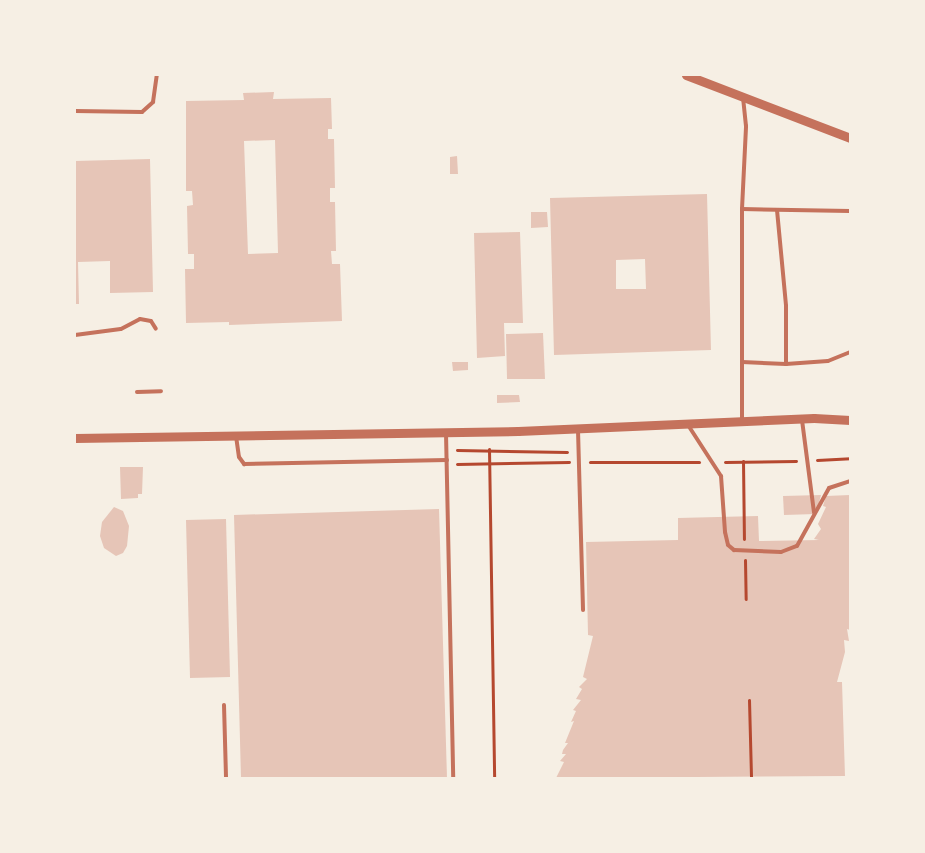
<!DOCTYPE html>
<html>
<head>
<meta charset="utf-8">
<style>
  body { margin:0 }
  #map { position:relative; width:925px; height:853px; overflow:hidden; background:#f6efe4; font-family:Lato,sans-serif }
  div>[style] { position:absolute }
  .building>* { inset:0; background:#e6c5b7 }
  .path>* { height:3px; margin:-1.5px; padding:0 1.5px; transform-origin:1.5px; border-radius:1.5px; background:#b5482f }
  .service>* { height:4px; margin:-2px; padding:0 2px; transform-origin:2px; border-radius:2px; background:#c5725c }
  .tertiary>* { height:9px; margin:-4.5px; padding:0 4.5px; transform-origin:4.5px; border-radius:4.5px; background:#c5725c }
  span { translate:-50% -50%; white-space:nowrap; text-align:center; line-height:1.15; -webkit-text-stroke:4px #f6efe4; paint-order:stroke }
  .frame { position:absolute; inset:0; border:76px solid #f6efe4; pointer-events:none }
</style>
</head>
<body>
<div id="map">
  <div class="building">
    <i style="clip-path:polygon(evenodd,274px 92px,273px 99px,331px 98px,332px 129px,328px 129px,328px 139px,334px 139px,335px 188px,330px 188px,330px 202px,335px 202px,336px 251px,331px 251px,332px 264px,340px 264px,342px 321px,229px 325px,229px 322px,186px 323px,185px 269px,194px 269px,194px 254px,188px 254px,187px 206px,193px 205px,192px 191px,186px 191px,186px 101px,244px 100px,243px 93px,274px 92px,275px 140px,278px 253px,248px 254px,244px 141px,275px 140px)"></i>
    <i style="clip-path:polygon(457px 156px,458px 174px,450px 174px,450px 157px)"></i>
    <i style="clip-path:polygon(150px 159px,153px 292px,110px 293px,110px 261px,78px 262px,79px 304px,75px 304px,75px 161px)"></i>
    <i style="clip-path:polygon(evenodd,707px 194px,711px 350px,554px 355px,550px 198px,707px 194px,645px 259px,646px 289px,616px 289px,616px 260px,645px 259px)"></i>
    <i style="clip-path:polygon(531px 212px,547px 212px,548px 227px,531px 228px)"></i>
    <i style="clip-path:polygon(520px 232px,523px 323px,504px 323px,505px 356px,477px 358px,474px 233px)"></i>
    <i style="clip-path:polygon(543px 333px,545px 379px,507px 379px,506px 334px)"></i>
    <i style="clip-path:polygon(452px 362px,468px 362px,468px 370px,453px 371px)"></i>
    <i style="clip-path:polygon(497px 395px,519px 395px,520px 402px,497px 403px)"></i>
    <i style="clip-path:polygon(120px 467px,143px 467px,142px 494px,138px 494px,138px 498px,121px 499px)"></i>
    <i style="clip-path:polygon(821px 495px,816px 514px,784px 515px,783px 496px)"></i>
    <i style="clip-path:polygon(850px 495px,850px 630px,847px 629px,849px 641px,844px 640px,845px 652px,837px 682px,842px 682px,845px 776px,556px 778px,564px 762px,560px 761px,566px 754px,562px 754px,563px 750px,568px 743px,565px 743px,574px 721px,571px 722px,576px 711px,573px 710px,581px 700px,576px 699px,582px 689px,579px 687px,587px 679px,583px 677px,593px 636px,588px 635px,586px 542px,678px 540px,678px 518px,758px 516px,759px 541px,819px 540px,814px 539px,821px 529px,818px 524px,826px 507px,823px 506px,826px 496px)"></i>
    <i style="clip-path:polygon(114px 507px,123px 511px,129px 526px,127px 546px,123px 553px,116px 556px,104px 548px,100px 536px,102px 522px)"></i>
    <i style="clip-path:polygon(439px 509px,447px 778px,241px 778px,234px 515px)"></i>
    <i style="clip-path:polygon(226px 519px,230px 677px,190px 678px,186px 520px)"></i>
  </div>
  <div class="path">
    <i style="left:489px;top:449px;width:329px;rotate:89.1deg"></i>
    <i style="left:457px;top:450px;width:110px;rotate:1deg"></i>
    <i style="left:817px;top:460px;width:33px;rotate:-3deg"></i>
    <i style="left:743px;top:461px;width:78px;rotate:89.3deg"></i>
    <i style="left:590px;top:462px;width:109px"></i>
    <i style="left:725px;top:462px;width:71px;rotate:-0.8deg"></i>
    <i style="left:457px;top:464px;width:112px;rotate:-1deg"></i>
    <i style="left:745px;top:560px;width:39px;rotate:89deg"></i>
    <i style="left:749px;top:700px;width:78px;rotate:88.5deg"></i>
  </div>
  <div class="service">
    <i style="left:75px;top:111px;width:67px;rotate:0.9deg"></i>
    <i style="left:142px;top:112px;width:15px;rotate:-42deg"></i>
    <i style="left:153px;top:102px;width:27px;rotate:-82deg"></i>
    <i style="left:742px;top:209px;width:108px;rotate:1.1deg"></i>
    <i style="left:777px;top:210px;width:96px;rotate:84.6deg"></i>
    <i style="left:786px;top:306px;width:58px;rotate:90deg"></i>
    <i style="left:75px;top:335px;width:46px;rotate:-7.4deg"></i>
    <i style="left:121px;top:329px;width:21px;rotate:-28deg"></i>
    <i style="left:140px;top:319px;width:11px;rotate:10deg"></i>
    <i style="left:151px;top:321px;width:9px;rotate:58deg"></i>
    <i style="left:742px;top:362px;width:44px;rotate:2.6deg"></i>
    <i style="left:786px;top:364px;width:42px;rotate:-4.1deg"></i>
    <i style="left:828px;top:361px;width:24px;rotate:-22deg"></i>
    <i style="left:137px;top:392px;width:24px;rotate:-2deg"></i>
    <i style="left:802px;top:420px;width:93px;rotate:82.6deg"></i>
    <i style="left:742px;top:421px;width:212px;rotate:-90deg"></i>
    <i style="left:742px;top:209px;width:83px;rotate:-87.2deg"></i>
    <i style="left:746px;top:126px;width:27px;rotate:-96deg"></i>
    <i style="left:688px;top:425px;width:61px;rotate:57.1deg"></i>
    <i style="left:721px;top:476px;width:56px;rotate:85.9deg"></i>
    <i style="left:725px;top:532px;width:13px;rotate:77deg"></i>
    <i style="left:728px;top:545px;width:8px;rotate:40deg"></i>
    <i style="left:734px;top:550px;width:47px;rotate:2.4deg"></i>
    <i style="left:781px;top:552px;width:17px;rotate:-21deg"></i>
    <i style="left:797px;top:546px;width:66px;rotate:-61.1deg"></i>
    <i style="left:829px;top:488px;width:22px;rotate:-18deg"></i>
    <i style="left:578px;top:430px;width:180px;rotate:88.4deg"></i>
    <i style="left:446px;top:433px;width:345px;rotate:88.8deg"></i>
    <i style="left:236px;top:436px;width:21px;rotate:82deg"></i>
    <i style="left:239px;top:457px;width:9px;rotate:54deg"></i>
    <i style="left:244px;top:464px;width:203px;rotate:-1.1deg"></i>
    <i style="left:224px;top:705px;width:73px;rotate:88.4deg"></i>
  </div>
  <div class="tertiary">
    <i style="left:686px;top:75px;width:176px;rotate:21deg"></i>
    <i style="left:75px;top:438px;width:443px;rotate:-0.9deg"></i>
    <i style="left:518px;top:431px;width:296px;rotate:-2.5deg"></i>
    <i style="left:814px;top:418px;width:36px;rotate:3deg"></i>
  </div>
  <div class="frame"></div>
</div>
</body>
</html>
